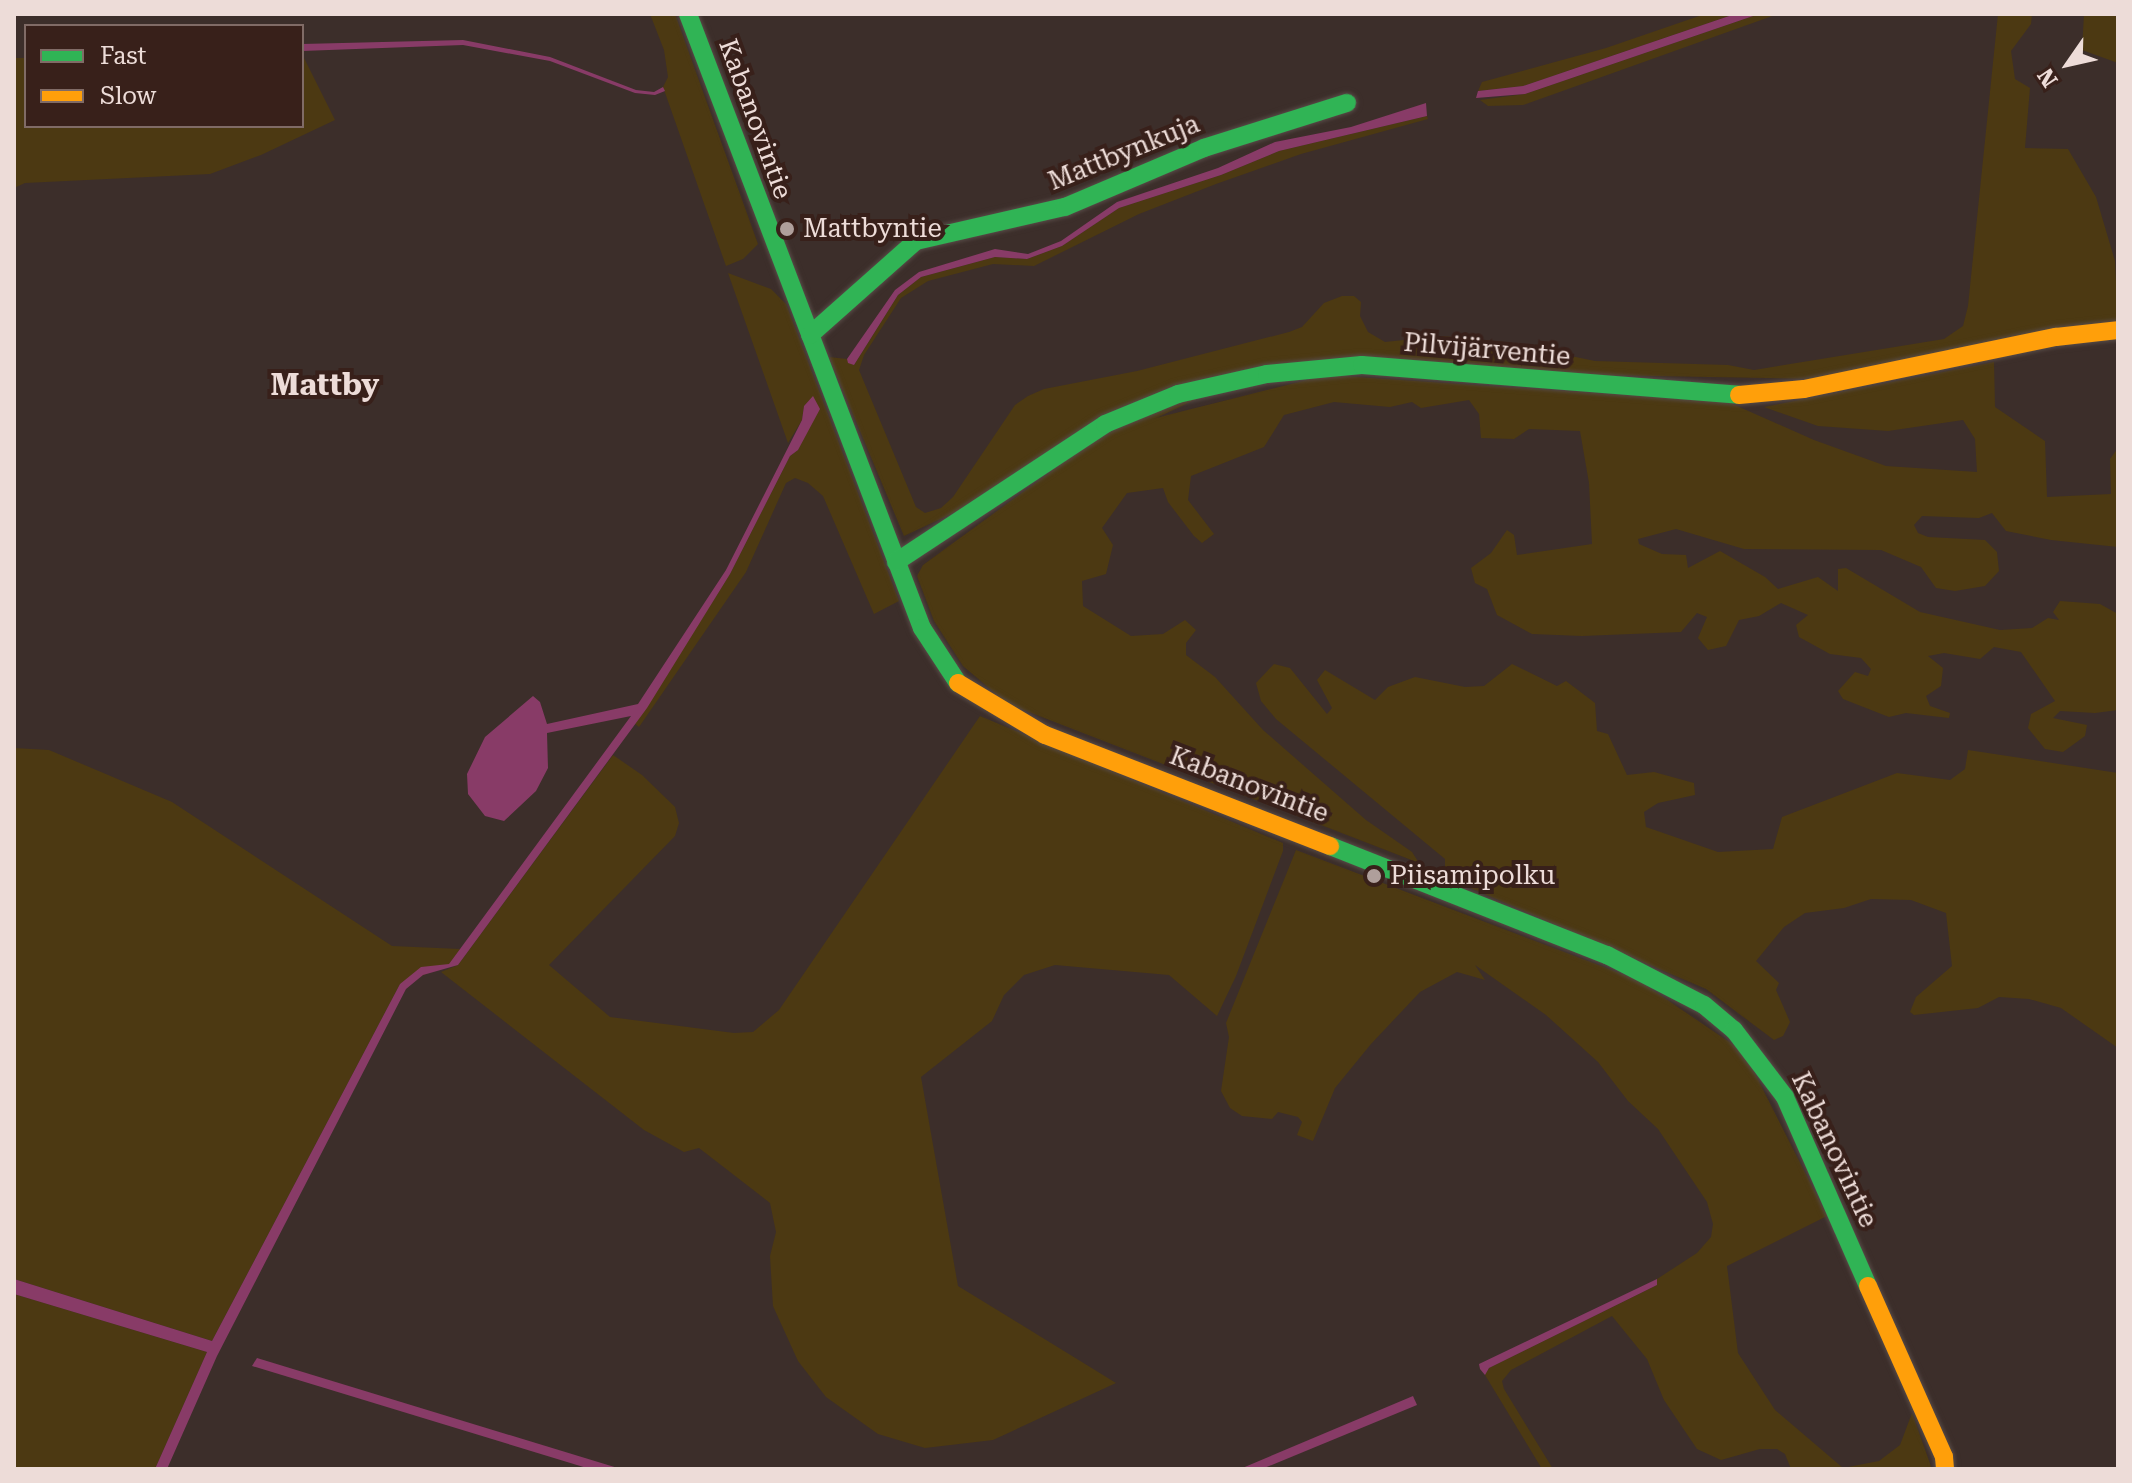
<!DOCTYPE html>
<html>
<head>
<meta charset="utf-8">
<style>
  body { margin:0 }
  #map { position:relative; width:2132px; height:1483px; overflow:hidden; background:#3c2e2a; font-family:"Roboto Serif",serif }
  div>[style] { position:absolute }
  .green>* { inset:0; background:#4c3912 }
  .water>* { inset:0; background:#883b67 }
  .roads { filter:drop-shadow(0 0 2px #574b47) drop-shadow(0 0 2px #574b47) }
  .fast>* { height:18px; margin:-9px; padding:0 9px; transform-origin:9px; border-radius:9px; background:#30b455 }
  .slow>* { height:18px; margin:-9px; padding:0 9px; transform-origin:9px; border-radius:9px; background:#ff9f0a }
  .dots>* { width:22px; height:22px; translate:-50% -50%; box-sizing:border-box; border:4px solid #38201a; border-radius:50% }
  span { translate:-50% -50%; white-space:nowrap; text-align:center; line-height:1.15; -webkit-text-stroke:8px #38201a; paint-order:stroke }
  .street-label { font-size:26px; color:#eddcd8 }
  .poi-label { font-size:26px; color:#eddcd8 }
  .left { translate:0 -50%; text-align:left }
  .quarter-label { font-size:30px; color:#eddcd8; font-weight:700 }
  .frame { position:absolute; inset:0; border:16px solid #eddcd8; pointer-events:none }
  .legend { position:absolute; left:24px; top:24px; width:280px; height:104px; box-sizing:border-box; background:#38201a; border:2px solid #806b66; margin:0; padding:10px 14px; list-style:none; font-size:24px; color:#eddcd8 }
  .legend li { display:flex; align-items:center; gap:16px; height:40px }
  .legend b { width:40px; border:2px solid #806b66 }
  .north { position:absolute; left:2028px; top:24px; width:80px; height:80px; -webkit-text-stroke:6px #38201a; paint-order:stroke; rotate:236deg; font-size:22px; font-weight:700; line-height:32px; text-align:center; color:#eddcd8 }
  .north::after { content:''; display:block; margin:auto; width:28px; height:36px; background:#eddcd8; clip-path:polygon(50% 0,100% 100%,50% 72%,0 100%) }
</style>
</head>
<body>
<div id="map">
  <div class="green">
    <i style="clip-path:polygon(650px 14px,675px 14px,758px 244px,743px 259px,726px 266px,663px 87px,668px 77px,664px 50px)"></i>
    <i style="clip-path:polygon(1705px 14px,1735px 14px,1523px 86px,1478px 91px,1482px 82px,1606px 48px)"></i>
    <i style="clip-path:polygon(1759px 14px,1778px 14px,1523px 105px,1488px 106px,1480px 100px,1525px 94px)"></i>
    <i style="clip-path:polygon(1998px 14px,2032px 14px,2031px 24px,2011px 51px,2015px 79px,2030px 88px,2025px 148px,2068px 149px,2096px 197px,2115px 261px,2118px 322px,1817px 379px,1261px 369px,904px 536px,829px 357px,847px 359px,854px 365px,898px 295px,921px 277px,995px 257px,1027px 259px,1062px 246px,1119px 208px,1221px 175px,1279px 151px,1427px 116px,1428px 119px,1301px 154px,1216px 184px,1139px 214px,1034px 266px,993px 264px,928px 281px,901px 298px,864px 355px,859px 370px,916px 507px,925px 513px,941px 508px,953px 497px,1015px 405px,1028px 396px,1044px 389px,1137px 371px,1289px 332px,1302px 327px,1324px 303px,1342px 296px,1354px 296px,1361px 302px,1360px 316px,1368px 332px,1385px 342px,1442px 336px,1504px 342px,1595px 361px,1728px 365px,1754px 370px,1944px 339px,1963px 326px,1968px 306px)"></i>
    <i style="clip-path:polygon(2084px 14px,2118px 14px,2118px 63px,2082px 50px)"></i>
    <i style="clip-path:polygon(302px 54px,335px 120px,261px 155px,210px 174px,25px 183px,14px 188px,14px 58px,26px 58px,26px 126px,302px 126px)"></i>
    <i style="clip-path:polygon(728px 273px,771px 289px,786px 304px,899px 601px,874px 614px,823px 496px,808px 483px,795px 478px,786px 483px,746px 572px,639px 727px,635px 724px,730px 574px,790px 456px,798px 450px,817px 405px,813px 397px,804px 406px,802px 420px,788px 443px)"></i>
    <i style="clip-path:polygon(1994px 362px,1995px 407px,2045px 441px,2047px 497px,2111px 494px,2110px 459px,2118px 448px,2118px 547px,2051px 540px,2006px 531px,1992px 513px,1979px 518px,1922px 516px,1914px 525px,1918px 533px,1928px 537px,1985px 540px,1997px 552px,1999px 571px,1985px 586px,1955px 591px,1936px 588px,1921px 567px,1881px 550px,1744px 549px,1676px 529px,1638px 539px,1639px 544px,1662px 554px,1686px 555px,1688px 568px,1720px 551px,1765px 577px,1778px 589px,1818px 577px,1838px 591px,1838px 569px,1846px 568px,1920px 612px,2000px 630px,2032px 628px,2048px 618px,2059px 620px,2053px 612px,2060px 601px,2100px 604px,2118px 614px,2118px 710px,2095px 713px,2060px 711px,2053px 718px,2087px 725px,2085px 736px,2063px 752px,2045px 749px,2028px 728px,2031px 714px,2055px 701px,2021px 652px,1994px 647px,1980px 659px,1944px 653px,1928px 656px,1943px 668px,1941px 686px,1926px 696px,1930px 706px,1950px 713px,1949px 718px,1906px 713px,1889px 717px,1843px 699px,1838px 691px,1855px 672px,1868px 676px,1871px 669px,1861px 658px,1830px 654px,1799px 637px,1796px 625px,1808px 615px,1781px 603px,1759px 616px,1739px 620px,1726px 646px,1708px 650px,1698px 638px,1707px 617px,1697px 613px,1681px 632px,1582px 636px,1532px 634px,1497px 615px,1487px 589px,1475px 583px,1471px 568px,1491px 553px,1507px 530px,1514px 535px,1517px 555px,1592px 544px,1589px 483px,1580px 431px,1529px 429px,1514px 439px,1481px 438px,1479px 414px,1469px 400px,1421px 408px,1412px 402px,1390px 407px,1334px 402px,1284px 415px,1264px 447px,1191px 476px,1188px 500px,1214px 534px,1202px 543px,1194px 536px,1168px 502px,1163px 488px,1127px 493px,1102px 528px,1113px 545px,1106px 574px,1082px 581px,1083px 606px,1131px 636px,1163px 634px,1185px 620px,1196px 630px,1186px 643px,1186px 655px,1215px 677px,1263px 730px,1366px 820px,1412px 852px,1419px 863px,1008px 704px,963px 666px,934px 621px,917px 576px,923px 565px,1108px 430px,1327px 375px,1728px 402px,1814px 440px,1886px 466px,1977px 472px,1975px 439px,1963px 420px,1888px 431px,1818px 426px,1764px 407px)"></i>
    <i style="clip-path:polygon(1274px 664px,1290px 668px,1327px 714px,1332px 708px,1317px 680px,1325px 670px,1375px 700px,1388px 687px,1415px 677px,1465px 687px,1484px 686px,1512px 664px,1557px 686px,1566px 681px,1595px 703px,1597px 731px,1608px 734px,1627px 775px,1654px 772px,1694px 783px,1695px 795px,1658px 803px,1644px 812px,1646px 827px,1718px 852px,1773px 849px,1782px 817px,1897px 773px,1950px 780px,1965px 769px,1968px 750px,2118px 773px,2118px 1048px,2061px 1008px,2029px 999px,1999px 997px,1978px 1008px,1914px 1015px,1910px 1012px,1916px 997px,1952px 966px,1946px 913px,1911px 900px,1871px 899px,1844px 908px,1805px 913px,1784px 927px,1756px 961px,1779px 983px,1776px 990px,1790px 1022px,1783px 1036px,1774px 1040px,1706px 989px,1461px 884px,1445px 868px,1445px 859px,1276px 719px,1261px 701px,1256px 683px)"></i>
    <i style="clip-path:polygon(980px 716px,1283px 843px,1283px 851px,1236px 976px,1217px 1016px,1169px 975px,1055px 965px,1024px 975px,1004px 995px,992px 1021px,921px 1077px,958px 1286px,1116px 1383px,993px 1440px,925px 1448px,878px 1434px,826px 1397px,798px 1361px,773px 1306px,770px 1256px,776px 1232px,770px 1203px,699px 1148px,684px 1152px,644px 1130px,441px 972px,458px 965px,613px 755px,642px 775px,675px 807px,679px 823px,675px 836px,549px 965px,610px 1017px,734px 1033px,753px 1032px,779px 1010px)"></i>
    <i style="clip-path:polygon(14px 748px,49px 750px,172px 802px,392px 946px,460px 949px,449px 965px,400px 984px,212px 1341px,14px 1279px)"></i>
    <i style="clip-path:polygon(1296px 850px,1638px 980px,1744px 1052px,1827px 1216px,1727px 1266px,1738px 1353px,1775px 1410px,1843px 1468px,1879px 1461px,1900px 1445px,1912px 1413px,1932px 1469px,1791px 1469px,1785px 1454px,1777px 1449px,1760px 1449px,1721px 1460px,1697px 1449px,1664px 1400px,1647px 1359px,1612px 1316px,1511px 1370px,1502px 1381px,1504px 1389px,1553px 1469px,1542px 1469px,1485px 1375px,1489px 1368px,1657px 1285px,1657px 1279px,1697px 1253px,1711px 1237px,1713px 1224px,1707px 1202px,1658px 1129px,1628px 1101px,1598px 1062px,1546px 1015px,1475px 965px,1485px 980px,1457px 972px,1420px 992px,1371px 1044px,1335px 1088px,1313px 1141px,1297px 1135px,1302px 1122px,1298px 1117px,1278px 1112px,1272px 1119px,1242px 1116px,1230px 1108px,1221px 1091px,1229px 1037px,1226px 1023px)"></i>
    <i style="clip-path:polygon(14px 1294px,207px 1352px,155px 1469px,14px 1469px)"></i>
  </div>
  <div class="water">
    <i style="clip-path:polygon(1735px 14px,1759px 14px,1525px 94px,1476px 98px,1478px 91px,1523px 86px)"></i>
    <i style="clip-path:polygon(463px 40px,550px 57px,636px 90px,654px 92px,663px 87px,665px 91px,655px 95px,635px 93px,550px 61px,463px 45px,302px 51px,302px 44px)"></i>
    <i style="clip-path:polygon(1426px 103px,1427px 116px,1279px 151px,1221px 175px,1119px 208px,1062px 246px,1027px 259px,995px 257px,921px 277px,898px 295px,854px 365px,848px 363px,847px 359px,895px 290px,919px 272px,995px 249px,1028px 254px,1061px 241px,1117px 202px,1218px 168px,1275px 142px,1351px 127px)"></i>
    <i style="clip-path:polygon(813px 396px,820px 409px,798px 450px,790px 456px,730px 574px,647px 708px,458px 965px,423px 975px,406px 989px,217px 1356px,167px 1469px,155px 1469px,207px 1352px,14px 1294px,14px 1279px,212px 1341px,400px 984px,421px 967px,449px 964px,631px 716px,547px 733px,548px 768px,536px 791px,504px 821px,485px 816px,468px 794px,467px 774px,485px 737px,533px 696px,540px 702px,547px 724px,638px 704px,726px 570px,802px 420px,804px 406px)"></i>
    <i style="clip-path:polygon(1657px 1279px,1657px 1285px,1489px 1368px,1485px 1375px,1480px 1369px,1479px 1364px)"></i>
    <i style="clip-path:polygon(257px 1358px,621px 1469px,590px 1469px,252px 1366px)"></i>
    <i style="clip-path:polygon(1413px 1396px,1417px 1405px,1262px 1469px,1240px 1469px)"></i>
  </div>
  <div class="roads">
    <div class="fast">
      <i style="left:688px;top:14px;width:657px;rotate:69.14deg"></i>
      <i style="left:922px;top:628px;width:66px;rotate:56.8deg"></i>
      <i style="left:810px;top:335px;width:142px;rotate:-41.6deg"></i>
      <i style="left:916px;top:241px;width:153px;rotate:-12.9deg"></i>
      <i style="left:1065px;top:207px;width:151px;rotate:-23deg"></i>
      <i style="left:1204px;top:148px;width:150px;rotate:-17.5deg"></i>
      <i style="left:896px;top:562px;width:250px;rotate:-33.4deg"></i>
      <i style="left:1105px;top:424px;width:79px;rotate:-22.3deg"></i>
      <i style="left:1178px;top:394px;width:91px;rotate:-12.7deg"></i>
      <i style="left:1267px;top:374px;width:95px;rotate:-5.4deg"></i>
      <i style="left:1362px;top:365px;width:378px;rotate:4.5deg"></i>
      <i style="left:1330px;top:846px;width:298px;rotate:21.5deg"></i>
      <i style="left:1607px;top:955px;width:109px;rotate:27.3deg"></i>
      <i style="left:1704px;top:1005px;width:39px;rotate:40deg"></i>
      <i style="left:1734px;top:1030px;width:84px;rotate:52.7deg"></i>
      <i style="left:1785px;top:1097px;width:206px;rotate:66.3deg"></i>
    </div>
    <div class="slow">
      <i style="left:1739px;top:395px;width:65px;rotate:-5.3deg"></i>
      <i style="left:1804px;top:389px;width:257px;rotate:-11.7deg"></i>
      <i style="left:2056px;top:337px;width:62px;rotate:-6.4deg"></i>
      <i style="left:958px;top:683px;width:101px;rotate:30.9deg"></i>
      <i style="left:1045px;top:735px;width:306px;rotate:21.3deg"></i>
      <i style="left:1868px;top:1286px;width:187px;rotate:66deg"></i>
      <i style="left:1944px;top:1457px;width:12px;rotate:85deg"></i>
    </div>
  </div>
  <div class="dots">
    <i style="left:787px;top:229px;background:#af9f9b"></i>
    <i style="left:1374px;top:876px;background:#af9f9b"></i>
  </div>
  <div class="street-label">
    <span style="left:755px;top:119px;rotate:70deg">Kabanovintie</span>
    <span style="left:1124px;top:153px;rotate:-22deg">Mattbynkuja</span>
    <span style="left:1487px;top:350px;rotate:5deg">Pilvijärventie</span>
    <span style="left:1249px;top:785px;rotate:21deg">Kabanovintie</span>
    <span style="left:1834px;top:1150px;rotate:65deg">Kabanovintie</span>
  </div>
  <div class="poi-label">
    <span class="left" style="left:803px;top:229px">Mattbyntie</span>
    <span class="left" style="left:1390px;top:876px">Piisamipolku</span>
  </div>
  <div class="quarter-label">
    <span style="left:325px;top:385px">Mattby</span>
  </div>
  <div class="frame"></div>
  <ul class="legend">
  <li><b style="height:10px;background:#30b455"></b>Fast</li>
  <li><b style="height:10px;background:#ff9f0a"></b>Slow</li>
  </ul>
  <div class="north">N</div>
</div>
</body>
</html>
